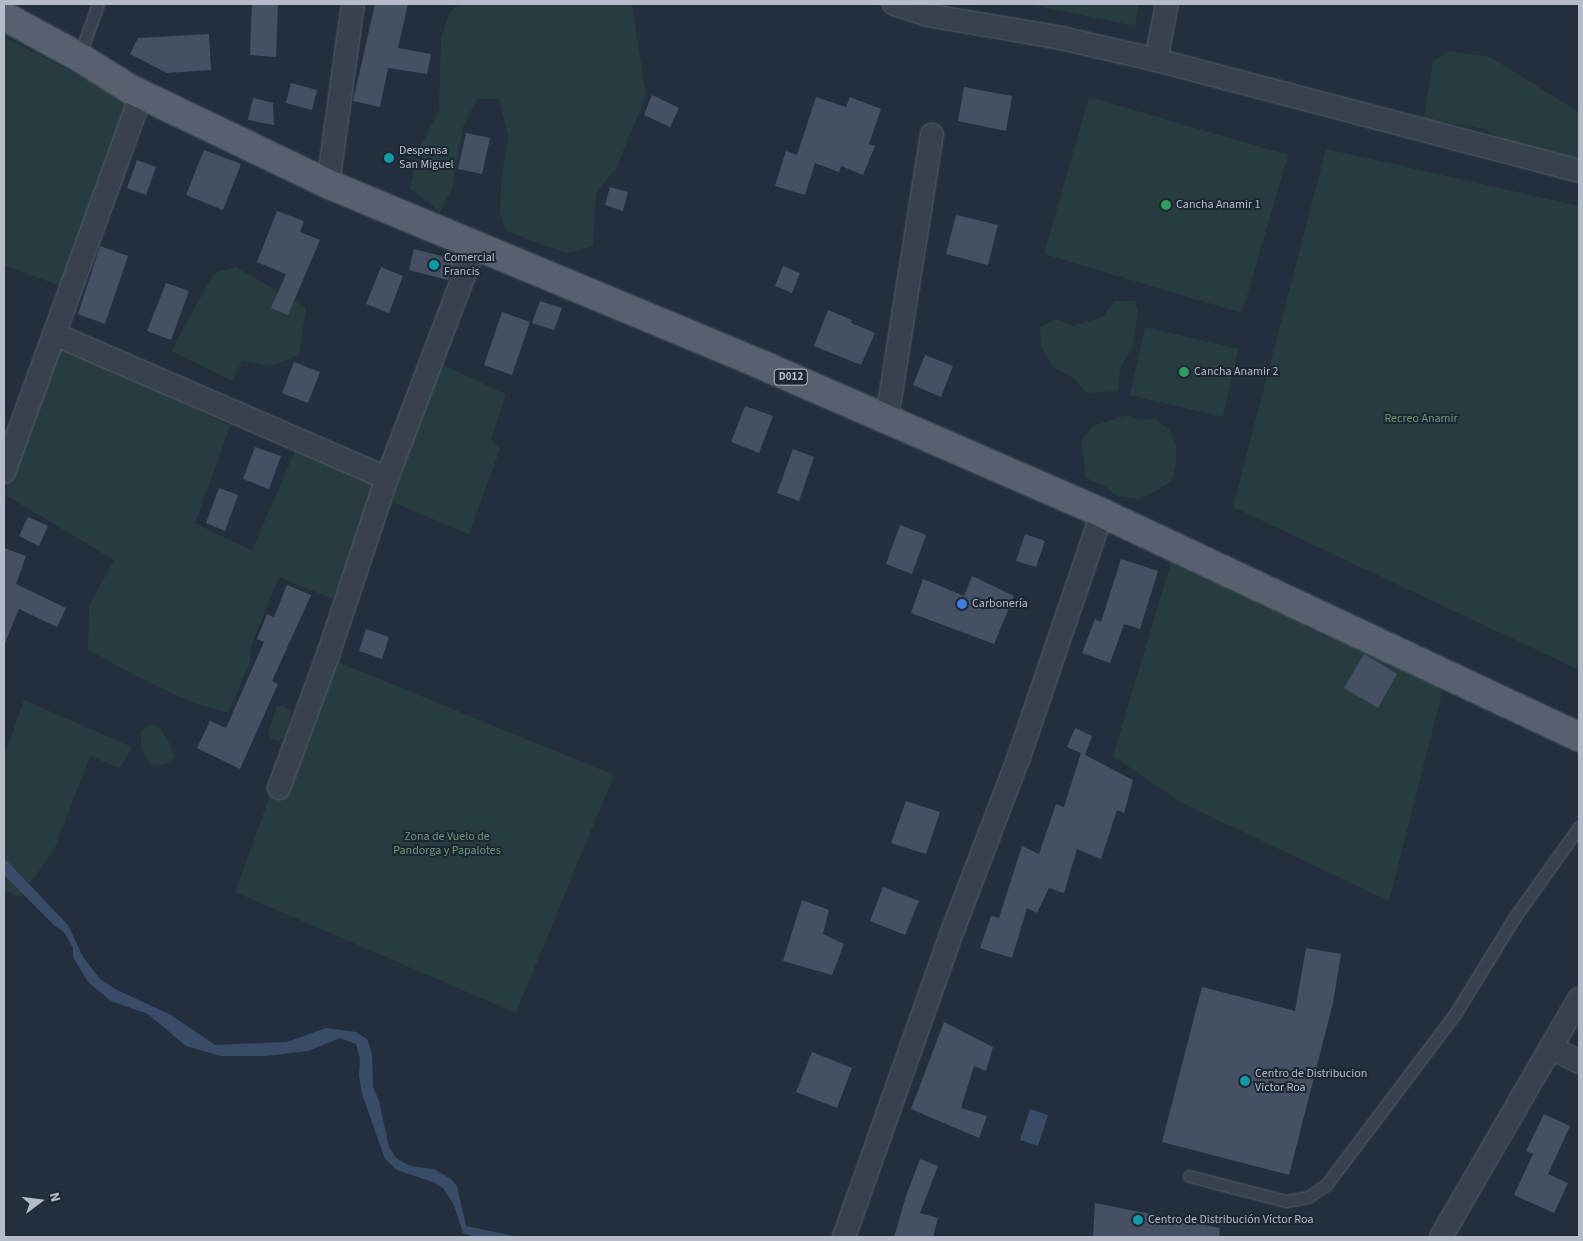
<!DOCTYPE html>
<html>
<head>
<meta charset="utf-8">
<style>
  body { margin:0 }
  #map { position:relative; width:1583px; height:1241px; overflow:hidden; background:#242f3e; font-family:"Source Sans 3",sans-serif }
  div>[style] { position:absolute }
  .green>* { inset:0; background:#263c3f }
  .water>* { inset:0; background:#394c67 }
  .building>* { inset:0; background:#455162 }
  .roads { filter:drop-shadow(0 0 1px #565f6c) drop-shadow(0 0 1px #565f6c) }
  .lane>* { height:11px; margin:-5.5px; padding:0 5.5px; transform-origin:5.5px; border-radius:5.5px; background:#38414e }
  .street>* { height:22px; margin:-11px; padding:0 11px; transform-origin:11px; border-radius:11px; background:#38414e }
  .primary>* { height:28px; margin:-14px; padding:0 14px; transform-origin:14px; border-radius:14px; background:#56606e }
  .dots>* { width:14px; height:14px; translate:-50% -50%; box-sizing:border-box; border:2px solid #1d2633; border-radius:50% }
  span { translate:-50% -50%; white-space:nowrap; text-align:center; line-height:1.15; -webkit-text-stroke:4px #1d2633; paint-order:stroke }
  .shield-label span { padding:1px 4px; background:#1d2633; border:1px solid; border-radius:4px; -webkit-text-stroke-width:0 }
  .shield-label { font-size:11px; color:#b4bcc9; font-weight:700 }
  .poi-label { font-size:12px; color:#b4bcc9 }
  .left { translate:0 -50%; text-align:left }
  .park-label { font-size:12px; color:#6b9a76 }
  .frame { position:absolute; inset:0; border:5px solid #b4bcc9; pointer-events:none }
  .north { position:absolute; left:15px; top:1176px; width:50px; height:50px; -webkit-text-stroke:4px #1d2633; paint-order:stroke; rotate:75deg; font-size:14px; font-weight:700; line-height:20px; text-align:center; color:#b4bcc9 }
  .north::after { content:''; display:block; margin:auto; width:18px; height:22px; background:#b4bcc9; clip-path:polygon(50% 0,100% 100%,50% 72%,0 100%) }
</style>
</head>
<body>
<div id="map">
  <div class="green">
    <i style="clip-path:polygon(460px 4px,632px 4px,646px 96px,616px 168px,596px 193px,593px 246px,566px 253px,506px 231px,500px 212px,501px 182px,508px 135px,499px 99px,477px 99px,463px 127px,452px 189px,440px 212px,410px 188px,418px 151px,439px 111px,441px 38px,450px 11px)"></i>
    <i style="clip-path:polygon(1028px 4px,1139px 4px,1135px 26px)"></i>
    <i style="clip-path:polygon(4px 37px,129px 101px,63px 287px,4px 265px)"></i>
    <i style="clip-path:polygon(1450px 51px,1490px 57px,1579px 112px,1579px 162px,1537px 159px,1485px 129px,1424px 119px,1433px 61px)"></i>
    <i style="clip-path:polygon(1089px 97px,1288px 155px,1242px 313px,1044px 254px)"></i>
    <i style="clip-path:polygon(1326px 149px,1579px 206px,1579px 670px,1233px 507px)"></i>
    <i style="clip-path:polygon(236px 267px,306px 308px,299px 355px,272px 366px,242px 361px,232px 381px,171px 351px,214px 273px)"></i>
    <i style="clip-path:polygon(1114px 301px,1135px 301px,1138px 312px,1133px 346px,1120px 369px,1118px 391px,1087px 393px,1075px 379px,1053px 367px,1041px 347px,1040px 327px,1056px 319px,1073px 326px,1103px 317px)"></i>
    <i style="clip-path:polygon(1145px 327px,1238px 349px,1223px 417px,1130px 395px)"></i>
    <i style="clip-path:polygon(59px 344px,230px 426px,195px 523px,252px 551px,295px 451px,380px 486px,333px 599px,279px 577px,251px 646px,250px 662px,228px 713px,194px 703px,150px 683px,88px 650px,89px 606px,114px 560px,4px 494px)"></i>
    <i style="clip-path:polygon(439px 363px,506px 394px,491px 439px,500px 449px,469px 534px,392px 502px)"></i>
    <i style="clip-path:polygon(1127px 415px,1138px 420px,1155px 419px,1169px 430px,1176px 445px,1176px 463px,1172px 480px,1155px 492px,1138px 499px,1117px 496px,1103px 485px,1086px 478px,1081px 440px,1093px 426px)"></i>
    <i style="clip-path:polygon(1173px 556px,1443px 689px,1389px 901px,1182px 803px,1113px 756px)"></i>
    <i style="clip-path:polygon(321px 655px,614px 775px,516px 1013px,235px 892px)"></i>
    <i style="clip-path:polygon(24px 700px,132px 747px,120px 768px,90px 756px,54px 850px,20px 897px,4px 891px,4px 757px)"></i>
    <i style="clip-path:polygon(277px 706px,285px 706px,291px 711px,287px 734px,279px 741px,270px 739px,268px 733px)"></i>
    <i style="clip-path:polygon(150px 724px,161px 728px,172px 748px,174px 758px,165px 764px,153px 766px,146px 758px,141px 746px,141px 732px)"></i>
  </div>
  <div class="water">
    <i style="clip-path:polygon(4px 858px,68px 925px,83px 957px,100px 979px,115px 989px,171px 1015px,215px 1045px,287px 1042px,326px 1028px,356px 1032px,367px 1039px,372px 1053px,373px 1087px,379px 1101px,389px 1147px,396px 1158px,410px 1166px,434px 1169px,451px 1179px,457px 1186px,466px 1226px,519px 1237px,474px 1237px,463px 1233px,454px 1205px,443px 1188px,433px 1182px,397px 1170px,385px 1159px,362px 1094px,359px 1076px,360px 1058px,356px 1044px,340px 1038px,308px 1051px,266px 1056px,221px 1056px,186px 1046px,148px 1014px,111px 1001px,88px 982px,73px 957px,73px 948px,64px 932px,55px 926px,4px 875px)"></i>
    <i style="clip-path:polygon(1030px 1109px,1048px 1115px,1038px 1146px,1020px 1140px)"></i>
  </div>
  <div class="building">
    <i style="clip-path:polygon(252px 4px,278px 4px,276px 57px,250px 55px)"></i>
    <i style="clip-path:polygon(375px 4px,408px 4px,398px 48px,431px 54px,427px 74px,388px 68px,380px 107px,353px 101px)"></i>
    <i style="clip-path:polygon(209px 34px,211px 70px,167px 73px,130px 54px,138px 38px)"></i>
    <i style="clip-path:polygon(291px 83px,317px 90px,312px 110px,286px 103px)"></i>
    <i style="clip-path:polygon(964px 87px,1012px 96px,1006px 131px,958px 121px)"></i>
    <i style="clip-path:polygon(652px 95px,679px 108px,670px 127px,644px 115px)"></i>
    <i style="clip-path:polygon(816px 97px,846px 107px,850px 97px,881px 109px,869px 144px,875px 146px,863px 175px,841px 166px,839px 172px,815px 163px,805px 195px,775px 186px,786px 151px,797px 155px)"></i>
    <i style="clip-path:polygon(253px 98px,273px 103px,274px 125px,248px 120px)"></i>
    <i style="clip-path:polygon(466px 133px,490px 138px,482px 174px,458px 169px)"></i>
    <i style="clip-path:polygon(204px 150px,241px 164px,223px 210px,186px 195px)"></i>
    <i style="clip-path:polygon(137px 160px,156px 167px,146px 195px,127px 188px)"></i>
    <i style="clip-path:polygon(610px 187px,628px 192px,623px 211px,605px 205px)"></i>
    <i style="clip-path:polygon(277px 211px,304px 221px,300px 232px,320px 240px,288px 315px,271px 308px,286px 274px,257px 262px)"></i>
    <i style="clip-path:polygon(956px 215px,998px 225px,988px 265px,946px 254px)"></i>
    <i style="clip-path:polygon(100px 246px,128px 256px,105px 324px,78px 314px)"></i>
    <i style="clip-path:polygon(414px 249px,456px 260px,448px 280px,409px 270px)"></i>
    <i style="clip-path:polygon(783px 266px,800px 273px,792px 293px,775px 286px)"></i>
    <i style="clip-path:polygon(381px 267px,403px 276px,389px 313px,366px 304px)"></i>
    <i style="clip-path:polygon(166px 283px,189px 291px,171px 340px,147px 331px)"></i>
    <i style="clip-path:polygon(540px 301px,562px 308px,554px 330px,532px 323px)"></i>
    <i style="clip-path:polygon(828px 310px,852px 320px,851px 323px,875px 333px,861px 365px,814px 346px)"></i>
    <i style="clip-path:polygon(502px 312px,530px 322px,512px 375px,484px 365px)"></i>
    <i style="clip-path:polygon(925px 355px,953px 366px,941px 397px,913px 385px)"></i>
    <i style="clip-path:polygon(294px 362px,320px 372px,308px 403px,282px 393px)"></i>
    <i style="clip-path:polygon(745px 406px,773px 416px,759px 453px,731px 442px)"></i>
    <i style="clip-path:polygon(255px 447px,281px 456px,269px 489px,243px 479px)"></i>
    <i style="clip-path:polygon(793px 449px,814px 457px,799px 501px,777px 493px)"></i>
    <i style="clip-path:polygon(219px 488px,238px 495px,225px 531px,206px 523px)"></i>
    <i style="clip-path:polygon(28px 517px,48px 526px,39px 546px,19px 536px)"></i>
    <i style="clip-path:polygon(900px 525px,926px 535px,912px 574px,886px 564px)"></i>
    <i style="clip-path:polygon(1025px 534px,1045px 541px,1036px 567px,1016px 561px)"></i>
    <i style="clip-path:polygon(4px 548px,26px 556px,16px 584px,66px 608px,57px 627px,19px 609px,4px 645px)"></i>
    <i style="clip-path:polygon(1121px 559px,1158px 571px,1140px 629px,1124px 624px,1110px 663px,1082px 653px,1095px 619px,1101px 622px)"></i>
    <i style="clip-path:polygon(972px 576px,1014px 596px,994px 644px,911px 613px,923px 579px,964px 596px)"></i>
    <i style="clip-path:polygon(287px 585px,311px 595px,272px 681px,278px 684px,240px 769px,197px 748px,210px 721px,226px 728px,264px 642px,257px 639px,267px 614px,274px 617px)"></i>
    <i style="clip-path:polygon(366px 629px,389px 637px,382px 659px,359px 651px)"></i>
    <i style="clip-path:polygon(1364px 654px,1397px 674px,1378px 708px,1344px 688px)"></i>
    <i style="clip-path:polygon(1075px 728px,1092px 736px,1085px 755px,1133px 780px,1124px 813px,1117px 810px,1101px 859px,1077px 849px,1064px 893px,1049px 888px,1037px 913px,1027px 908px,1012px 958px,980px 948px,991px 916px,999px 918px,1022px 846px,1039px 854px,1056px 804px,1064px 807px,1081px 753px,1067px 747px)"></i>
    <i style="clip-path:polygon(906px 801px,940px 812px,926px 854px,891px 843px)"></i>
    <i style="clip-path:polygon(883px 887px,919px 901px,905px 935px,870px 921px)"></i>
    <i style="clip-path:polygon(802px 900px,829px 910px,823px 934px,844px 944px,832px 975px,783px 961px)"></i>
    <i style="clip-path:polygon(1306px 948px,1341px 954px,1333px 1003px,1289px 1175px,1162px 1142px,1202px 987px,1295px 1011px)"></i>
    <i style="clip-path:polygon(944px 1022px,993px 1047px,986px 1071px,974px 1066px,961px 1108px,987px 1116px,979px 1138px,911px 1109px)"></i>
    <i style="clip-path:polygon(812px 1052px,852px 1068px,837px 1108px,796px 1092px)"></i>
    <i style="clip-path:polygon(1544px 1114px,1570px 1126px,1548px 1174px,1568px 1183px,1554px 1213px,1514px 1195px,1533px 1154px,1526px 1151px)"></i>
    <i style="clip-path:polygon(920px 1159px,938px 1166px,920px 1213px,938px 1218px,933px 1237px,894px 1237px,906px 1196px)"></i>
    <i style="clip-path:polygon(1095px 1203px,1220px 1228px,1219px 1237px,1093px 1237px)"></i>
  </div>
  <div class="roads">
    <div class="lane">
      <i style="left:79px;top:57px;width:56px;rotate:-70.3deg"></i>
      <i style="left:1189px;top:1176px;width:100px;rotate:14.5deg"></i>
      <i style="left:1286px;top:1201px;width:22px;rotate:-10deg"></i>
      <i style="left:1308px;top:1197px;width:22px;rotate:-34deg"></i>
      <i style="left:1326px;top:1185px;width:214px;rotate:-53deg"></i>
      <i style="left:1455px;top:1014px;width:113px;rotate:-58.4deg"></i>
      <i style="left:1514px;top:918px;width:112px;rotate:-54.5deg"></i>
    </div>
    <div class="street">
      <i style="left:894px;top:4px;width:35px;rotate:18deg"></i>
      <i style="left:927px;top:15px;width:136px;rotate:9.7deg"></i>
      <i style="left:1061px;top:38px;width:98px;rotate:13deg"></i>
      <i style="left:1156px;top:60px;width:437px;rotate:14.7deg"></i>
      <i style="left:1156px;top:60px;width:57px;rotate:-78.9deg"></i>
      <i style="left:328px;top:184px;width:182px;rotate:-82.1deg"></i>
      <i style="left:54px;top:334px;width:363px;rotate:23.4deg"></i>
      <i style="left:887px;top:418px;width:287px;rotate:-81deg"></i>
      <i style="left:4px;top:472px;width:401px;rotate:-70deg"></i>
      <i style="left:279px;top:788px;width:145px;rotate:-69.8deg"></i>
      <i style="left:329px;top:652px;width:183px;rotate:-71.6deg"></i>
      <i style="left:387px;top:478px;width:248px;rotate:-69.2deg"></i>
      <i style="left:1552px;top:1048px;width:30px;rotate:27deg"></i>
      <i style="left:844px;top:1237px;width:329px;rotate:-70.5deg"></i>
      <i style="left:954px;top:927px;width:182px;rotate:-69.1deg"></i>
      <i style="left:1019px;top:757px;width:258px;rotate:-71.2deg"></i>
      <i style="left:1441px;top:1237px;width:275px;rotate:-59.9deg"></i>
    </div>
    <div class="primary">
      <i style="left:4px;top:16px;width:85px;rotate:28.7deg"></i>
      <i style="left:79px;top:57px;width:60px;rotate:32.1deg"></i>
      <i style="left:130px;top:89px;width:220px;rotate:25.6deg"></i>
      <i style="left:328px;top:184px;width:478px;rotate:22.6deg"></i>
      <i style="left:769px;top:368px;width:363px;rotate:23.5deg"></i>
      <i style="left:1102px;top:513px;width:527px;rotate:25.15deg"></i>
    </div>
  </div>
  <div class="dots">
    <i style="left:389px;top:158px;background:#0f9aa8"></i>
    <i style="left:1166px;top:205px;background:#2e9e5b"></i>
    <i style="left:434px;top:265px;background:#0f9aa8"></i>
    <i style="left:1184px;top:372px;background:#2e9e5b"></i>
    <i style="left:962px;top:604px;background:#3f7fe0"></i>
    <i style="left:1245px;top:1081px;background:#0f9aa8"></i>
    <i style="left:1138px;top:1220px;background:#0f9aa8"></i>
  </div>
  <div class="shield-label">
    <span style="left:791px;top:377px">D012</span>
  </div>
  <div class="poi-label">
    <span class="left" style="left:399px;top:158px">Despensa<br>San Miguel</span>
    <span class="left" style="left:1176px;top:205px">Cancha Anamir 1</span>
    <span class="left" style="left:444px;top:265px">Comercial<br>Francis</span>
    <span class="left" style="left:1194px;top:372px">Cancha Anamir 2</span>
    <span class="left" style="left:972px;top:604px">Carbonería</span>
    <span class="left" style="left:1255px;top:1081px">Centro de Distribucion<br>Victor Roa</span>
    <span class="left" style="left:1148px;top:1220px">Centro de Distribución Víctor Roa</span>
  </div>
  <div class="park-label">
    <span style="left:1421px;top:419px">Recreo Anamir</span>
    <span style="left:447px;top:844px">Zona de Vuelo de<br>Pandorga y Papalotes</span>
  </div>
  <div class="frame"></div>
  <div class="north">N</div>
</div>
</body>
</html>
